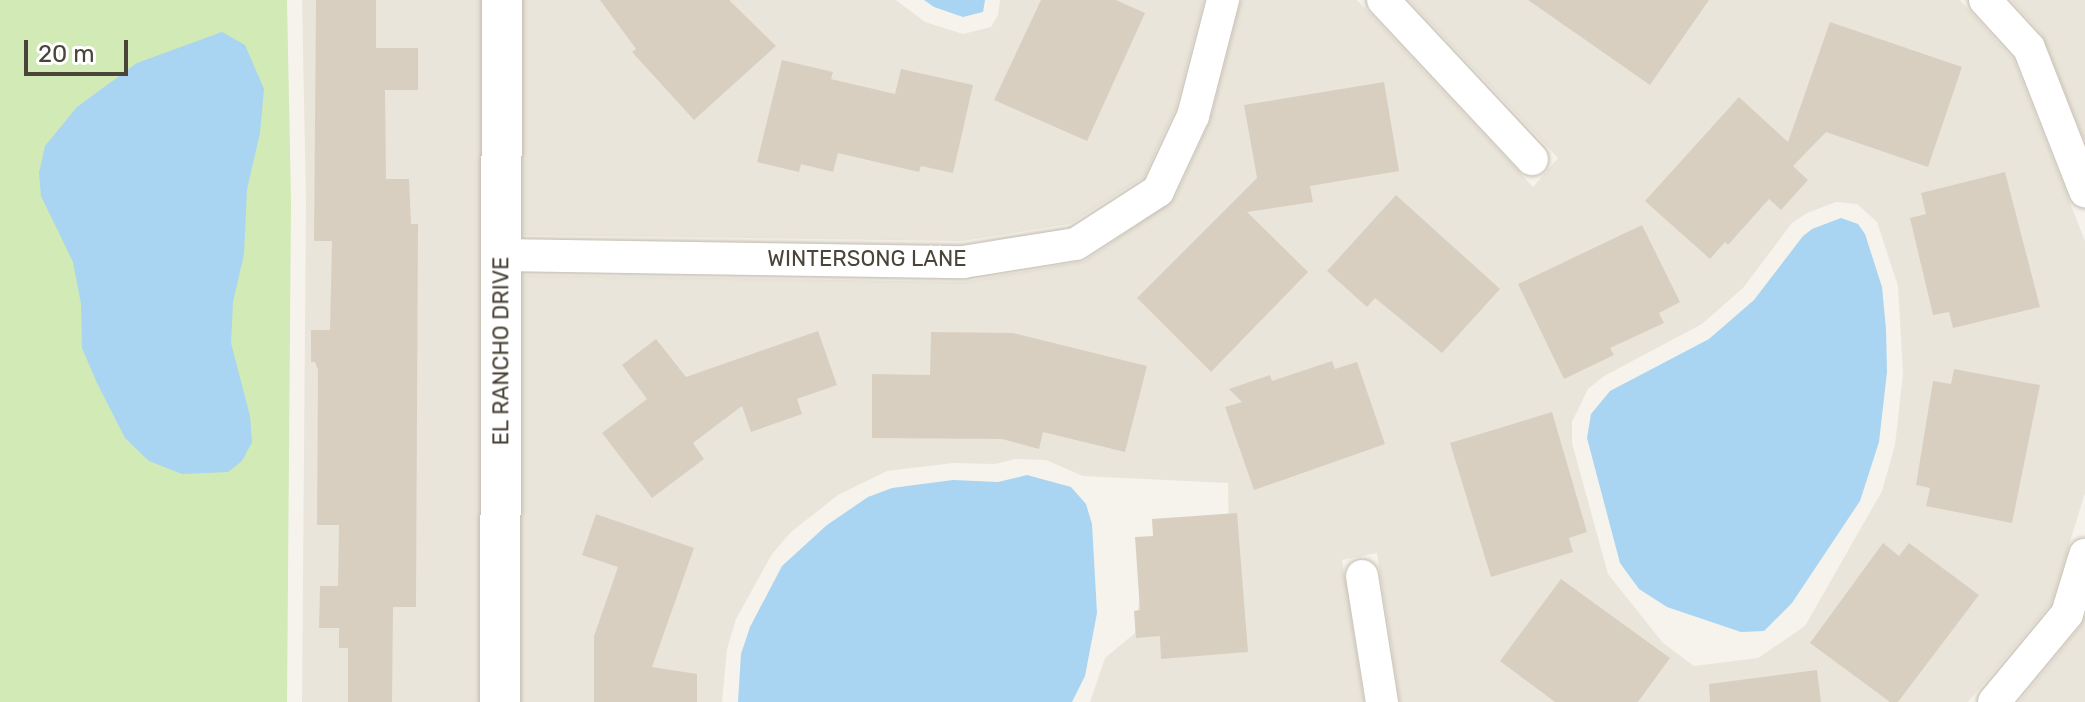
<!DOCTYPE html>
<html>
<head>
<meta charset="utf-8">
<style>
  body { margin:0 }
  #map { position:relative; width:2085px; height:702px; overflow:hidden; background:#f6f3ec; font-family:Rubik,sans-serif }
  div>[style] { position:absolute }
  .residential>* { inset:0; background:#eae5da }
  .green>* { inset:0; background:#d2eab5 }
  .water>* { inset:0; background:#a9d4f2 }
  .building>* { inset:0; background:#d8cfc1 }
  .roads { filter:drop-shadow(0 0 2px #c2bbae) drop-shadow(0 0 2px #c2bbae) }
  .minor>* { height:32px; margin:-16px; padding:0 16px; transform-origin:16px; border-radius:16px; background:#fff }
  .tertiary>* { height:40px; margin:-20px; padding:0 20px; transform-origin:20px; border-radius:20px; background:#fff }
  span { translate:-50% -50%; white-space:nowrap; text-align:center; line-height:1.15; -webkit-text-stroke:6px #fff; paint-order:stroke }
  .street-label { font-size:22px; color:#4b4439 }
  .scale { position:absolute; left:24px; top:40px; width:104px; height:36px; box-sizing:border-box; border:4px solid #4b4439; border-top:0; padding-left:10px; font-size:24px; line-height:28px; white-space:nowrap; color:#4b4439; -webkit-text-stroke:6px #fff; paint-order:stroke }
</style>
</head>
<body>
<div id="map">
  <div class="residential">
    <i style="clip-path:polygon(302px 0,483px 0,481px 702px,302px 702px,306px 202px)"></i>
    <i style="clip-path:polygon(520px 0,896px 0,925px 22px,963px 34px,991px 27px,998px 15px,1000px 0,1204px 0,1176px 108px,1144px 177px,1070px 224px,962px 241px,519px 235px)"></i>
    <i style="clip-path:polygon(evenodd,1241px 0,1357px 0,1533px 187px,1558px 158px,1409px 0,1960px 0,2014px 60px,2085px 241px,2085px 493px,2051px 604px,1968px 702px,1400px 702px,1377px 553px,1342px 560px,1364px 702px,1090px 702px,1105px 658px,1135px 633px,1142px 578px,1229px 545px,1228px 483px,1083px 476px,1046px 460px,1015px 459px,995px 464px,953px 463px,887px 471px,838px 495px,791px 532px,772px 554px,736px 619px,727px 649px,722px 702px,518px 702px,519px 275px,963px 282px,1085px 261px,1174px 200px,1210px 121px,1241px 0,1836px 202px,1857px 204px,1877px 222px,1898px 286px,1903px 374px,1895px 445px,1882px 491px,1805px 626px,1758px 658px,1694px 666px,1663px 643px,1608px 574px,1572px 443px,1572px 422px,1588px 389px,1604px 376px,1702px 324px,1743px 288px,1792px 223px,1807px 213px,1836px 202px)"></i>
    <i style="clip-path:polygon(2011px 0,2085px 0,2085px 142px,2042px 34px)"></i>
    <i style="clip-path:polygon(2085px 616px,2085px 702px,2019px 702px,2080px 627px)"></i>
  </div>
  <div class="green">
    <i style="clip-path:polygon(0 0,287px 0,291px 202px,287px 702px,0 702px)"></i>
  </div>
  <div class="water">
    <i style="clip-path:polygon(924px 0,985px 0,983px 12px,963px 17px,934px 7px)"></i>
    <i style="clip-path:polygon(222px 32px,245px 45px,264px 89px,260px 133px,247px 189px,244px 254px,233px 302px,231px 343px,250px 416px,252px 442px,242px 461px,228px 472px,182px 474px,149px 461px,125px 438px,97px 383px,82px 348px,81px 304px,73px 262px,41px 196px,39px 173px,45px 146px,77px 107px,137px 63px)"></i>
    <i style="clip-path:polygon(1841px 218px,1858px 224px,1865px 234px,1882px 287px,1886px 329px,1887px 372px,1879px 442px,1860px 501px,1792px 603px,1764px 631px,1741px 632px,1667px 607px,1639px 589px,1620px 563px,1587px 438px,1591px 414px,1610px 391px,1709px 339px,1754px 300px,1803px 236px,1812px 229px)"></i>
    <i style="clip-path:polygon(1027px 475px,1071px 487px,1086px 504px,1092px 524px,1097px 613px,1085px 676px,1072px 702px,738px 702px,741px 654px,750px 627px,782px 566px,827px 525px,868px 497px,892px 488px,953px 480px,998px 482px)"></i>
  </div>
  <div class="building">
    <i style="clip-path:polygon(316px 0,376px 0,376px 48px,418px 48px,418px 90px,385px 90px,386px 179px,409px 179px,411px 224px,418px 224px,416px 607px,393px 607px,392px 702px,348px 702px,348px 648px,339px 648px,339px 628px,319px 628px,320px 586px,338px 586px,339px 525px,317px 525px,318px 370px,315px 362px,311px 362px,311px 330px,330px 330px,332px 241px,314px 241px)"></i>
    <i style="clip-path:polygon(600px 0,729px 0,776px 46px,694px 120px,632px 52px,636px 49px)"></i>
    <i style="clip-path:polygon(1041px 0,1116px 0,1145px 13px,1087px 141px,994px 100px)"></i>
    <i style="clip-path:polygon(1528px 0,1709px 0,1650px 85px)"></i>
    <i style="clip-path:polygon(1830px 22px,1962px 67px,1928px 167px,1826px 132px,1793px 166px,1808px 180px,1781px 210px,1769px 199px,1728px 245px,1725px 242px,1710px 259px,1645px 201px,1739px 97px,1788px 142px)"></i>
    <i style="clip-path:polygon(782px 60px,833px 72px,831px 79px,895px 94px,901px 69px,973px 85px,953px 173px,921px 166px,919px 172px,838px 153px,833px 172px,801px 164px,799px 172px,757px 162px)"></i>
    <i style="clip-path:polygon(1384px 82px,1399px 171px,1310px 186px,1313px 202px,1247px 212px,1308px 272px,1211px 372px,1137px 298px,1257px 178px,1244px 105px)"></i>
    <i style="clip-path:polygon(2005px 172px,2040px 307px,1953px 328px,1949px 312px,1933px 315px,1910px 218px,1926px 214px,1921px 193px)"></i>
    <i style="clip-path:polygon(1396px 195px,1500px 289px,1442px 353px,1375px 298px,1367px 307px,1327px 271px)"></i>
    <i style="clip-path:polygon(1642px 225px,1680px 302px,1659px 313px,1664px 323px,1610px 348px,1614px 355px,1564px 379px,1518px 284px)"></i>
    <i style="clip-path:polygon(818px 331px,837px 385px,797px 399px,802px 414px,751px 432px,742px 406px,693px 443px,704px 459px,652px 498px,602px 433px,647px 399px,622px 365px,656px 339px,686px 377px)"></i>
    <i style="clip-path:polygon(931px 332px,1013px 333px,1147px 366px,1125px 452px,1043px 432px,1039px 449px,1002px 439px,872px 438px,872px 374px,930px 375px)"></i>
    <i style="clip-path:polygon(1332px 361px,1335px 369px,1357px 362px,1385px 444px,1254px 490px,1225px 407px,1242px 402px,1229px 389px,1270px 375px,1272px 381px)"></i>
    <i style="clip-path:polygon(1954px 369px,2040px 385px,2012px 523px,1926px 506px,1930px 488px,1916px 485px,1933px 381px,1951px 384px)"></i>
    <i style="clip-path:polygon(1552px 412px,1587px 532px,1569px 538px,1573px 552px,1491px 577px,1450px 443px)"></i>
    <i style="clip-path:polygon(1237px 513px,1248px 652px,1161px 659px,1160px 636px,1136px 638px,1134px 611px,1140px 610px,1135px 537px,1153px 536px,1152px 519px)"></i>
    <i style="clip-path:polygon(596px 514px,694px 548px,652px 667px,697px 674px,697px 702px,594px 702px,594px 636px,618px 567px,582px 555px)"></i>
    <i style="clip-path:polygon(1883px 543px,1899px 556px,1909px 543px,1979px 595px,1898px 702px,1890px 702px,1810px 643px)"></i>
    <i style="clip-path:polygon(1561px 579px,1670px 658px,1638px 702px,1555px 702px,1500px 661px)"></i>
    <i style="clip-path:polygon(1817px 670px,1821px 702px,1710px 702px,1709px 684px)"></i>
  </div>
  <div class="roads">
    <div class="minor">
      <i style="left:1383px;top:0;width:218px;rotate:46.9deg"></i>
      <i style="left:1985px;top:0;width:65px;rotate:47.5deg"></i>
      <i style="left:2029px;top:48px;width:154px;rotate:68.6deg"></i>
      <i style="left:501px;top:255px;width:462px;rotate:0.9deg"></i>
      <i style="left:963px;top:262px;width:114px;rotate:-9.1deg"></i>
      <i style="left:1076px;top:244px;width:98px;rotate:-32.9deg"></i>
      <i style="left:1158px;top:191px;width:83px;rotate:-65deg"></i>
      <i style="left:1193px;top:116px;width:120px;rotate:-75.5deg"></i>
      <i style="left:1362px;top:576px;width:128px;rotate:81deg"></i>
      <i style="left:1994px;top:702px;width:114px;rotate:-50.3deg"></i>
      <i style="left:2067px;top:614px;width:62px;rotate:-73deg"></i>
    </div>
    <div class="tertiary">
      <i style="left:500px;top:702px;width:702px;rotate:-89.84deg"></i>
    </div>
  </div>
  <div class="street-label">
    <span style="left:867px;top:259px">WINTERSONG LANE</span>
    <span style="left:501px;top:351px;rotate:-90deg">EL RANCHO DRIVE</span>
  </div>
  <div class="scale">20 m</div>
</div>
</body>
</html>
